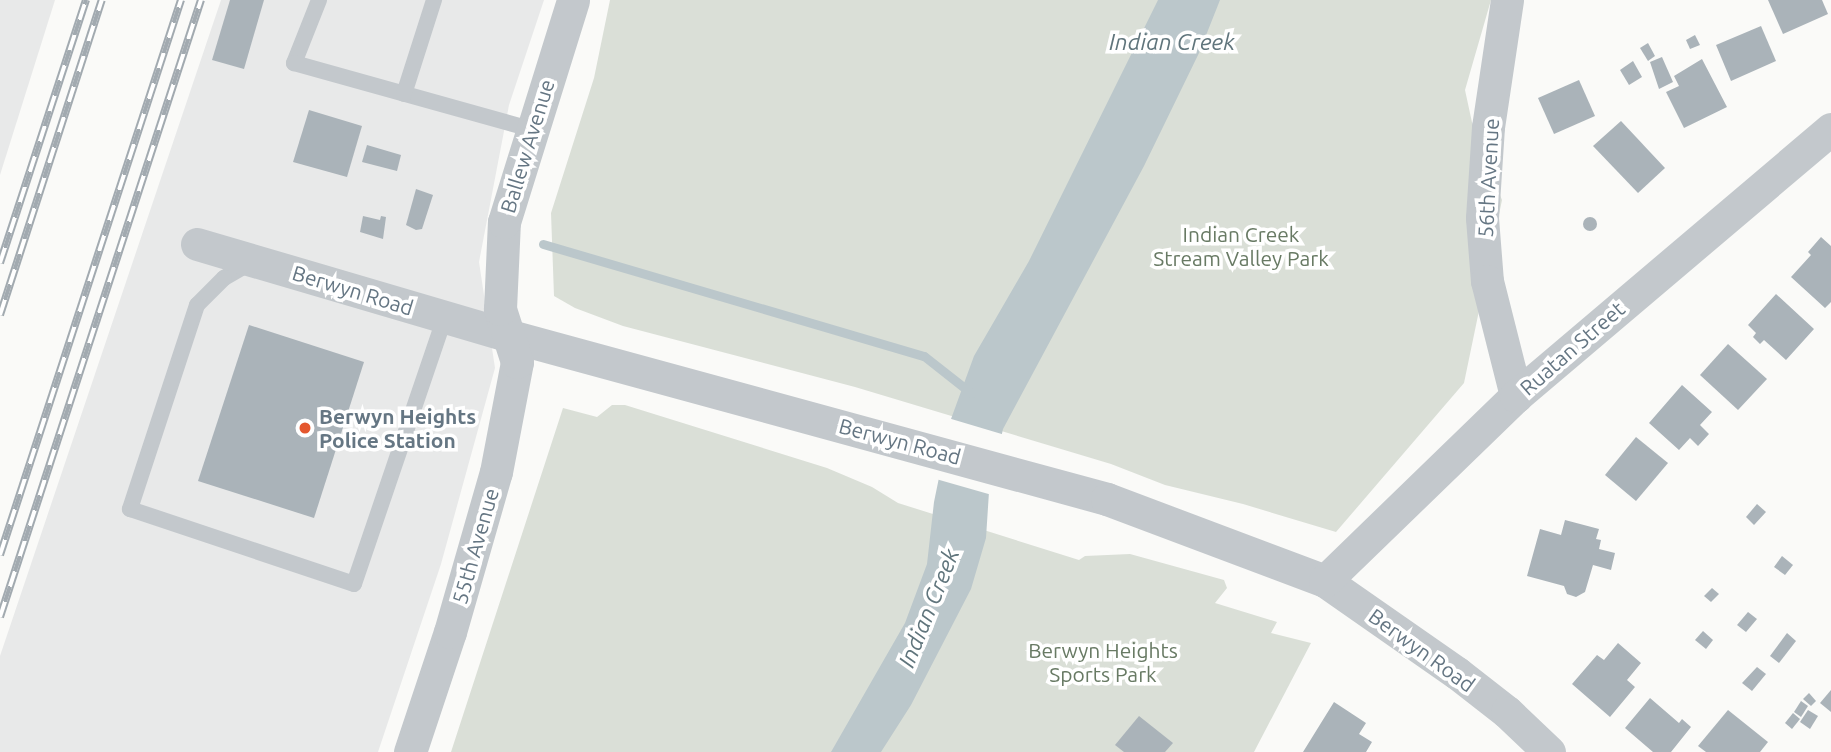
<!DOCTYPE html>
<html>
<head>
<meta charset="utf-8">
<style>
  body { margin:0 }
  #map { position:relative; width:1831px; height:752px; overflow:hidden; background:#fafaf8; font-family:Ubuntu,sans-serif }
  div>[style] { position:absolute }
  .built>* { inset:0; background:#e8e9e9 }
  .green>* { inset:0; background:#dadfd7 }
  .water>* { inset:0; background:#bbc7cb }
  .pier>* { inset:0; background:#fafaf8 }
  .stream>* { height:9px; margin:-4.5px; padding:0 4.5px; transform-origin:4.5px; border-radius:4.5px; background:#bbc7cb }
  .building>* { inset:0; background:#aab3b9 }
  .round { border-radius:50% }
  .lane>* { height:16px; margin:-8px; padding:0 8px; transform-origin:8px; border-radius:8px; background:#c3c8cc }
  .street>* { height:33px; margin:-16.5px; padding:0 16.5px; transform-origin:16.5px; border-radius:16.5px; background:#c3c8cc }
  .rail>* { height:8px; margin-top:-4px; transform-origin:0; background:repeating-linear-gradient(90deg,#fff 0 16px,#a2aab0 0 32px); box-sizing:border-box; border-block:2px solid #a2aab0 }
  .dots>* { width:19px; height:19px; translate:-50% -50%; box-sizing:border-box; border:4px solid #fff; border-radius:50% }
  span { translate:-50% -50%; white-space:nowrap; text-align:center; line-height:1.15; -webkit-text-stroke:7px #fff; paint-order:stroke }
  .street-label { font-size:21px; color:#657683 }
  .park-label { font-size:21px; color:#687a64 }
  .poi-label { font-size:21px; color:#657683; font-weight:700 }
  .left { translate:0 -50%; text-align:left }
  .water-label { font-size:23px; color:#60757c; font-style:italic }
</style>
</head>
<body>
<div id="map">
  <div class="built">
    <i style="clip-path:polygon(0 0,55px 0,0 175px)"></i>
    <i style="clip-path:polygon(221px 0,544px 0,509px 105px,479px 262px,495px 368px,441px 564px,378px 752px,0 752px,0 656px)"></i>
  </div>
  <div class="green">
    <i style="clip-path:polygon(610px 0,1491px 0,1465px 90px,1473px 127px,1502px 200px,1464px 383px,1336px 532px,1243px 504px,1165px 485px,1111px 464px,855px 387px,623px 326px,575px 308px,554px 296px,551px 213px,594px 78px)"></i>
    <i style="clip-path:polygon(612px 405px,625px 405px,827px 468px,872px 487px,898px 503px,1079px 560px,1085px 556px,1130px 554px,1224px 580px,1227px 588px,1215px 603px,1277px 622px,1271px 633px,1311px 643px,1254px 752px,451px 752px,563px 408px,597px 417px)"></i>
  </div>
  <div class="water">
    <i style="clip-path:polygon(1158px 0,1220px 0,1199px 53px,1144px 166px,1003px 429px,989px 492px,986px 538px,971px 589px,911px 705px,881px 752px,831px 752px,905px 623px,927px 564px,934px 502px,951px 419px,974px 356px,1029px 261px)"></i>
  </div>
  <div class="pier">
    <i style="clip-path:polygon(948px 418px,1005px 435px,992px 495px,936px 479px)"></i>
  </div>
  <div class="stream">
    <i style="left:543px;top:244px;width:397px;rotate:16.4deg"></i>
    <i style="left:924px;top:356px;width:60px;rotate:38.2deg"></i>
  </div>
  <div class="building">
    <i style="clip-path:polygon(230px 0,264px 0,244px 69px,212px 60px)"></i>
    <i style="clip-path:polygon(1768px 0,1822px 0,1828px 14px,1783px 34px)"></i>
    <i style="clip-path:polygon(1761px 26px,1776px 61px,1731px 81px,1716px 45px)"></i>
    <i style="clip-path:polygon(1695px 35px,1700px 45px,1690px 49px,1686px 40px)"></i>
    <i style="clip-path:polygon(1648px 43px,1655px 56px,1648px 61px,1640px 48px)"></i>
    <i style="clip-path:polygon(1662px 57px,1673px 82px,1659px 89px,1650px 62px)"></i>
    <i style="clip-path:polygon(1702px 59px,1727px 107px,1684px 128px,1666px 92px,1679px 86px,1674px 76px)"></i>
    <i style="clip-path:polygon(1633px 61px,1642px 77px,1629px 85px,1620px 70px)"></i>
    <i style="clip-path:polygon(1579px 80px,1595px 116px,1554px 134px,1538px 98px)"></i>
    <i style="clip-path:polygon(309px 110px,362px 126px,347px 177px,293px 162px)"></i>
    <i style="clip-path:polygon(1621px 121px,1665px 168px,1638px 193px,1593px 146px)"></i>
    <i style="clip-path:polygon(367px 145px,401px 155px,397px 171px,362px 162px)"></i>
    <i style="clip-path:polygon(416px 189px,433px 195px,422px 229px,416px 230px,406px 225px)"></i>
    <i style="clip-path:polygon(363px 216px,380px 220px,381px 216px,386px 217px,383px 239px,360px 232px)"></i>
    <i class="round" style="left:1583px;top:217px;width:14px;height:14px"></i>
    <i style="clip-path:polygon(1821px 237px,1831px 246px,1831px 302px,1825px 308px,1791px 277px,1811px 255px,1808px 252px)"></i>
    <i style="clip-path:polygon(1776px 294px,1814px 329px,1786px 360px,1764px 340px,1760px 344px,1753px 337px,1756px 333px,1748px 325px)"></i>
    <i style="clip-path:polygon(249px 325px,364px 362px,314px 518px,198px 481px)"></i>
    <i style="clip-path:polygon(1728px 344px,1767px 379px,1738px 410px,1700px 375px)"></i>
    <i style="clip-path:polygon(1682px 385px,1712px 412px,1700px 425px,1709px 434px,1698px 446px,1690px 438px,1679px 450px,1649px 423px)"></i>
    <i style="clip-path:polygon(1636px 437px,1668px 463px,1636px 501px,1605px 475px)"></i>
    <i style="clip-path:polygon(1757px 504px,1766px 512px,1754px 525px,1746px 517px)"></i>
    <i style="clip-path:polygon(1565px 520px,1599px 529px,1596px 539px,1601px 540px,1599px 549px,1615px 553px,1611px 570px,1593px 565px,1585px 592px,1576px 597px,1567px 594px,1564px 586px,1527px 576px,1540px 529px,1561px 535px)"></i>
    <i style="clip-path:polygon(1782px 556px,1793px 565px,1785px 575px,1774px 567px)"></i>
    <i style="clip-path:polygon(1712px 588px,1719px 594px,1711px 602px,1704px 596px)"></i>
    <i style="clip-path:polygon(1748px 612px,1757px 619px,1746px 632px,1737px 625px)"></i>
    <i style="clip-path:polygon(1703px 631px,1713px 640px,1706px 649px,1695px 640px)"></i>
    <i style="clip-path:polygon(1787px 633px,1796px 641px,1779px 663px,1770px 656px)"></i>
    <i style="clip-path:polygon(1618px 643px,1641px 663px,1627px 680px,1635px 687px,1610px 717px,1572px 684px,1597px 655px,1604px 660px)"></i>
    <i style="clip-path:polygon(1757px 667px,1766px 674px,1752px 691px,1742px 683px)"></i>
    <i style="clip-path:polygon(1831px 690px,1831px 712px,1820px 703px)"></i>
    <i style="clip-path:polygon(1809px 693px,1816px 701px,1811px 706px,1803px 699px)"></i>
    <i style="clip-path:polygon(1650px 698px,1679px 723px,1682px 719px,1691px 727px,1671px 752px,1653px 752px,1625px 728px)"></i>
    <i style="clip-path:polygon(1801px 701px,1808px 706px,1801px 717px,1794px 712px)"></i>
    <i style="clip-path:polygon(1334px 702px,1366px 723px,1359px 734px,1372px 742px,1366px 752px,1303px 752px)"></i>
    <i style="clip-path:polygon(1728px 710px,1768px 742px,1760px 752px,1706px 752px,1698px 746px)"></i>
    <i style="clip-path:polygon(1808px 710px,1818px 716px,1810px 729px,1800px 722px)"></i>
    <i style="clip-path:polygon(1793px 713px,1800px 719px,1792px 729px,1785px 723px)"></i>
    <i style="clip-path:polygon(1139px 716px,1173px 743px,1165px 752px,1124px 752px,1115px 745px)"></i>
  </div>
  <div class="lane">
    <i style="left:319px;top:0;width:68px;rotate:111.6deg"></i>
    <i style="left:294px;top:63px;width:246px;rotate:15.6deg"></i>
    <i style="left:404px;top:94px;width:99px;rotate:-72.3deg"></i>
    <i style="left:250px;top:263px;width:30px;rotate:150deg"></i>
    <i style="left:224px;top:278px;width:38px;rotate:135deg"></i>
    <i style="left:197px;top:305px;width:215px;rotate:108.2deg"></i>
    <i style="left:130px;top:509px;width:236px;rotate:18.5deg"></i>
    <i style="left:354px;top:584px;width:282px;rotate:-71.2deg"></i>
  </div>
  <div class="street">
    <i style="left:1507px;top:0;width:128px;rotate:98.5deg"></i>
    <i style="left:1488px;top:127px;width:91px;rotate:93.8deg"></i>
    <i style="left:1482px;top:218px;width:63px;rotate:85.5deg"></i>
    <i style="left:1487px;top:281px;width:119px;rotate:75.8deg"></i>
    <i style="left:197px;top:244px;width:326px;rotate:16.4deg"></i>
    <i style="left:510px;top:336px;width:619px;rotate:15.27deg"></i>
    <i style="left:1107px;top:499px;width:233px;rotate:20.6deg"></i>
    <i style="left:1325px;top:581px;width:161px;rotate:34.9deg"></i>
    <i style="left:1457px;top:673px;width:63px;rotate:38deg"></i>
    <i style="left:1507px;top:712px;width:58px;rotate:43.6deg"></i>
    <i style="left:1325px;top:581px;width:266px;rotate:-44.1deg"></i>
    <i style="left:1516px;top:396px;width:413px;rotate:-40.3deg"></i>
    <i style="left:410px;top:752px;width:126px;rotate:-71.6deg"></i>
    <i style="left:450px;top:632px;width:166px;rotate:-74deg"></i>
    <i style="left:496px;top:472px;width:112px;rotate:-79.2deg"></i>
    <i style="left:517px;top:362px;width:56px;rotate:-107.8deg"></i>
    <i style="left:500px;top:309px;width:87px;rotate:-87.4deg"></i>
    <i style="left:504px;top:222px;width:232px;rotate:-72.7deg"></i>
  </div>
  <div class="rail">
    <i style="left:0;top:263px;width:277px;rotate:-71.9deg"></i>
    <i style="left:0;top:315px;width:331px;rotate:-72.1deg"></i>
    <i style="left:0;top:555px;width:584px;rotate:-71.94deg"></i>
    <i style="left:0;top:617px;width:649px;rotate:-71.96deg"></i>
  </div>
  <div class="dots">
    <i style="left:305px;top:428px;background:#e4572e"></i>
  </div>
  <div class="street-label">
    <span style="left:527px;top:146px;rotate:-73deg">Ballew Avenue</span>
    <span style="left:1488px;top:178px;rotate:-87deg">56th Avenue</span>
    <span style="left:353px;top:290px;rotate:17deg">Berwyn Road</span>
    <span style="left:1572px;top:348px;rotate:-41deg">Ruatan Street</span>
    <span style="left:900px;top:441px;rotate:15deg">Berwyn Road</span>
    <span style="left:475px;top:546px;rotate:-74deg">55th Avenue</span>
    <span style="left:1422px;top:650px;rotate:36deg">Berwyn Road</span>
  </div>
  <div class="park-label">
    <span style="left:1241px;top:246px">Indian Creek<br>Stream Valley Park</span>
    <span style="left:1103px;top:662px">Berwyn Heights<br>Sports Park</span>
  </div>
  <div class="poi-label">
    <span class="left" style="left:319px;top:428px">Berwyn Heights<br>Police Station</span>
  </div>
  <div class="water-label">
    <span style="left:1172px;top:42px">Indian Creek</span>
    <span style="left:929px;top:608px;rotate:-68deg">Indian Creek</span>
  </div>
</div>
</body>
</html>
